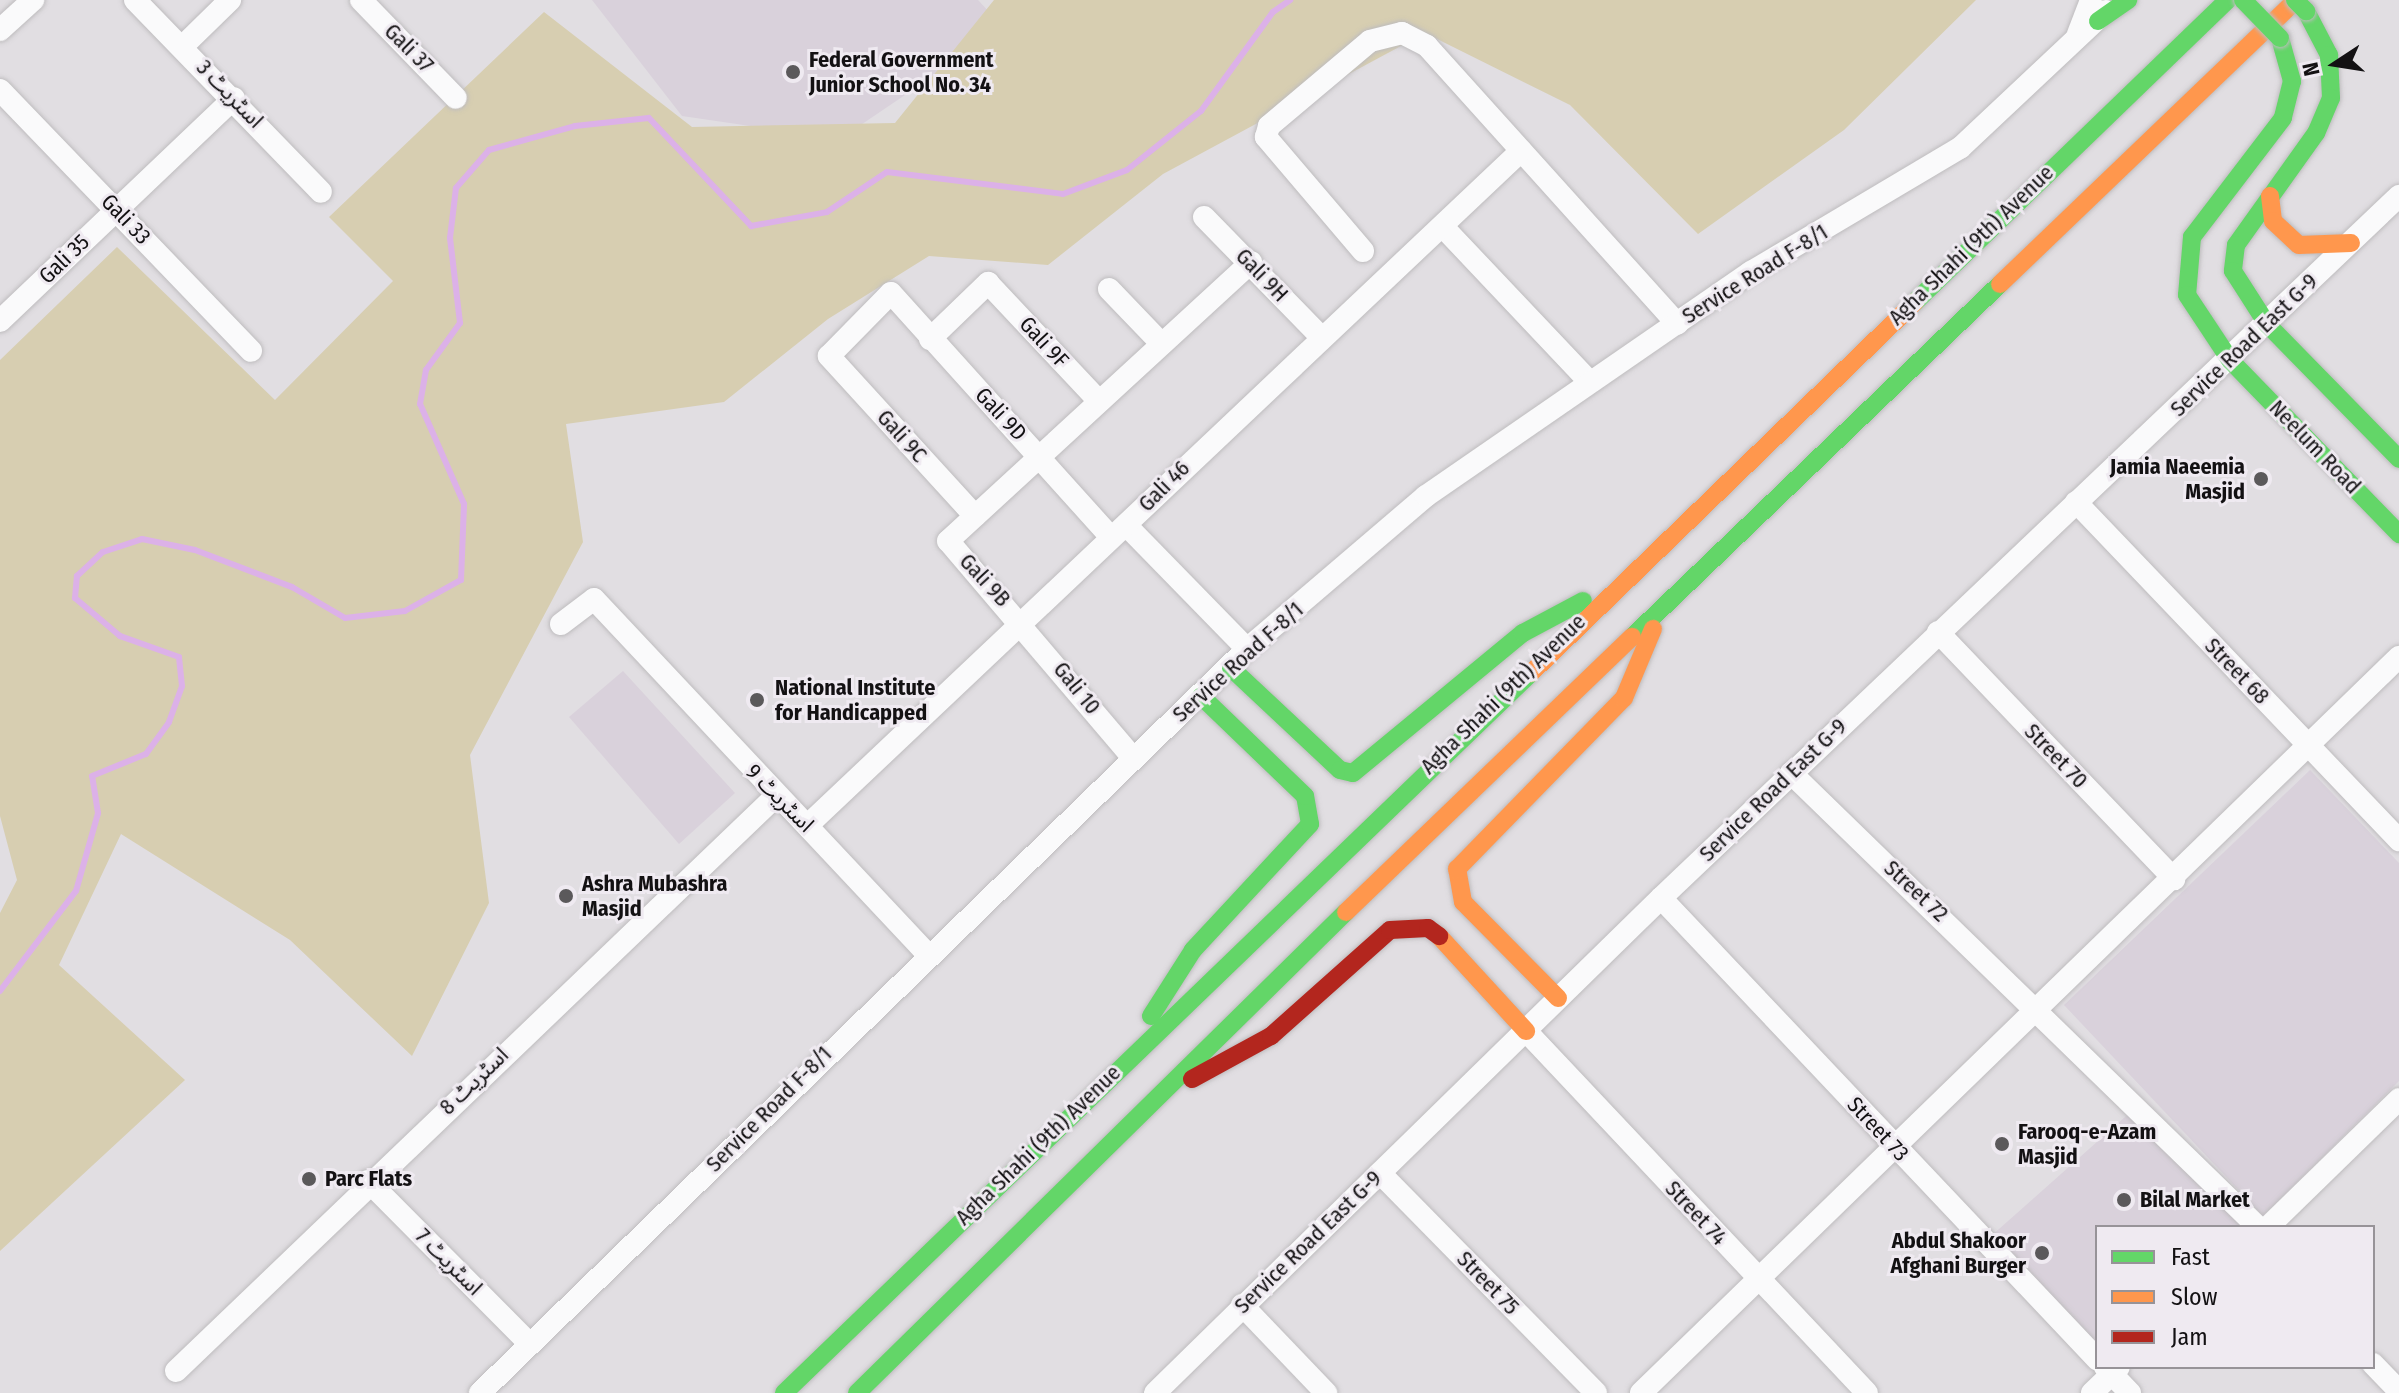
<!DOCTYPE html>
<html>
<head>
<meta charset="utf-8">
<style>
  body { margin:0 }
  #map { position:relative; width:2399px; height:1393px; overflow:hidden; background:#e1dee2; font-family:"Fira Sans Condensed","Noto Sans Arabic",sans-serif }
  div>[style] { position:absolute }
  .built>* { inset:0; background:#d9d1db }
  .green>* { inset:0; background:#d7ceb1 }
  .stream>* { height:6px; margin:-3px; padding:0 3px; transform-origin:3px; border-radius:3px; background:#dcb1e8 }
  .roads { filter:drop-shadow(0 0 2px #bebcbe) drop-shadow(0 0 2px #bebcbe) }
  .street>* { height:22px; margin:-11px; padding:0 11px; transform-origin:11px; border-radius:11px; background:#fafafb }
  .fast>* { height:18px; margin:-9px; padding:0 9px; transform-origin:9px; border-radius:9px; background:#63d668 }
  .slow>* { height:18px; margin:-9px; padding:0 9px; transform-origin:9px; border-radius:9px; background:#ff974d }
  .jam>* { height:18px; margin:-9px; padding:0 9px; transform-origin:9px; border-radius:9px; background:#b3261e }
  .bridges { filter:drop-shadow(0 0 2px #bebcbe) drop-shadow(0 0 2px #bebcbe) }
  .fast-bridge>* { height:18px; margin:-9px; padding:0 9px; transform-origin:9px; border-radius:9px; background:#63d668 }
  .dots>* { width:22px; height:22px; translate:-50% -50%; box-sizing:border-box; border:4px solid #efeaf1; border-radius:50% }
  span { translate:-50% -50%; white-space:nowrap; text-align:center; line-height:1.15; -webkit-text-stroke:6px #efeaf1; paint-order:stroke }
  .street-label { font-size:22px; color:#131113 }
  .poi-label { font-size:22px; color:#131113; font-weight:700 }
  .left { translate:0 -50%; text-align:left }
  .right { translate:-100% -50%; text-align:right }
  .legend { position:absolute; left:2095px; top:1225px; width:280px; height:144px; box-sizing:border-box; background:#efeaf1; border:2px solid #979398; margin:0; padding:10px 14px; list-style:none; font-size:24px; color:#131113 }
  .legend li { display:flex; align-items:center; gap:16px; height:40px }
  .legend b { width:40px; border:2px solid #979398 }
  .north { position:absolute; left:2295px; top:24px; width:80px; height:80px; -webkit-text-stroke:6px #efeaf1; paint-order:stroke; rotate:258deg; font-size:22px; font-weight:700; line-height:32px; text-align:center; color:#131113 }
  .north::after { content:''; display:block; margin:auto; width:28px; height:36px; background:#131113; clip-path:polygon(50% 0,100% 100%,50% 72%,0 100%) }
</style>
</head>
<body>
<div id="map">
  <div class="built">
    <i style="clip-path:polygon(592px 0,978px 0,1004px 28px,840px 139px,682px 116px)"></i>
    <i style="clip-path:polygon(623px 671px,735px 793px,679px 844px,569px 717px)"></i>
    <i style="clip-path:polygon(2310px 770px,2399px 863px,2399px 1081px,2263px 1216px,2064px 1005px)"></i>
    <i style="clip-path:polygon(2134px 1109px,2246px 1227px,2097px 1227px,2097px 1346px,1990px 1237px)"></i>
  </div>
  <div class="green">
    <i style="clip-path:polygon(994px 0,1976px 0,1844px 130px,1698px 234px,1570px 105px,1425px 33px,1163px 174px,1048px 265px,929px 256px,828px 319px,724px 402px,566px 424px,583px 542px,470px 755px,489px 903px,412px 1056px,290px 940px,121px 834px,59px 965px,185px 1080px,0 1251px,0 913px,17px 880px,0 816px,0 360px,117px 247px,275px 400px,393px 281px,329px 217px,544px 12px,692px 127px,895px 123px)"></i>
  </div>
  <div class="stream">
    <i style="left:0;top:991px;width:126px;rotate:-52.8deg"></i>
    <i style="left:76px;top:891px;width:81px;rotate:-74.2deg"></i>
    <i style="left:98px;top:813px;width:37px;rotate:-99deg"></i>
    <i style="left:92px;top:776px;width:58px;rotate:-22.2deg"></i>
    <i style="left:146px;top:754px;width:39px;rotate:-54deg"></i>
    <i style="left:169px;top:722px;width:38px;rotate:-70deg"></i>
    <i style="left:182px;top:686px;width:29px;rotate:-96deg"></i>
    <i style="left:179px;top:657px;width:63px;rotate:-160.4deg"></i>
    <i style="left:120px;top:636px;width:59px;rotate:-139.8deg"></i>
    <i style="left:75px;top:598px;width:22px;rotate:-85deg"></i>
    <i style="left:77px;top:576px;width:35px;rotate:-43deg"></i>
    <i style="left:103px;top:552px;width:41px;rotate:-18.4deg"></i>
    <i style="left:142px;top:539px;width:54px;rotate:11.7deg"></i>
    <i style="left:195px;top:550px;width:104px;rotate:20.9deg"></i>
    <i style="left:292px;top:587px;width:61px;rotate:30.3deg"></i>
    <i style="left:345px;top:618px;width:60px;rotate:-6.7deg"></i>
    <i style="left:405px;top:611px;width:64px;rotate:-29deg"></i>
    <i style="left:461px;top:580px;width:76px;rotate:-87.7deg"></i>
    <i style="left:464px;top:504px;width:109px;rotate:-113.7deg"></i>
    <i style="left:420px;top:404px;width:35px;rotate:-80deg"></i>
    <i style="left:426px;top:370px;width:58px;rotate:-54.1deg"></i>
    <i style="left:460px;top:323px;width:86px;rotate:-96.7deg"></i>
    <i style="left:450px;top:238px;width:50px;rotate:-83.2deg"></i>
    <i style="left:456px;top:188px;width:50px;rotate:-49deg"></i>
    <i style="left:489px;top:150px;width:89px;rotate:-15.6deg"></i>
    <i style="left:575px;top:126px;width:74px;rotate:-6.2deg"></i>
    <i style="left:649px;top:118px;width:149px;rotate:46.6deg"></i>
    <i style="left:751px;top:226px;width:77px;rotate:-10.4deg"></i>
    <i style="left:827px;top:212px;width:72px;rotate:-33.7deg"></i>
    <i style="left:887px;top:172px;width:177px;rotate:7.1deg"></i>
    <i style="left:1063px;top:194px;width:68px;rotate:-20.6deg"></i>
    <i style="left:1127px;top:170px;width:95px;rotate:-38.6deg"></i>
    <i style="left:1201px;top:111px;width:122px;rotate:-54deg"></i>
    <i style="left:1273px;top:12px;width:21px;rotate:-35deg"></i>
  </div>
  <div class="roads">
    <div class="street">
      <i style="left:135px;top:0;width:267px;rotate:45.9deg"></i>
      <i style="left:361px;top:0;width:136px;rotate:45.9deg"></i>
      <i style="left:0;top:30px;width:45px;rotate:-42.3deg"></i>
      <i style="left:2078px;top:34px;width:36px;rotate:-69deg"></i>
      <i style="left:183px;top:46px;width:66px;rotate:-44.4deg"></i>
      <i style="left:0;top:90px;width:362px;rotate:46.1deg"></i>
      <i style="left:1204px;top:217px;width:165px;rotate:45.7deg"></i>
      <i style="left:1445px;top:229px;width:207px;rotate:46.6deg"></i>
      <i style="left:1363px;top:251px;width:150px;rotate:-130.4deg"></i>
      <i style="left:1266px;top:137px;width:11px;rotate:-75deg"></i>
      <i style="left:1269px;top:126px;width:132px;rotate:-40.1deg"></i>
      <i style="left:1370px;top:41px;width:33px;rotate:-14deg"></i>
      <i style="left:1402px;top:33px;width:28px;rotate:27deg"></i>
      <i style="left:1427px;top:46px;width:374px;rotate:48deg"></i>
      <i style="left:1109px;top:289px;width:76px;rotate:46.1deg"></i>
      <i style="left:0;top:321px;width:323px;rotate:-43.6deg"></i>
      <i style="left:930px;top:339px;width:81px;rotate:-44deg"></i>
      <i style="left:988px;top:283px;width:162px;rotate:46.8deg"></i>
      <i style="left:2076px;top:502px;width:468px;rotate:46.3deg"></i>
      <i style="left:975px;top:516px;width:217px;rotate:-132.4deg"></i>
      <i style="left:829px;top:356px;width:88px;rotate:-45.5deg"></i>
      <i style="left:891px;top:293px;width:327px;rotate:48deg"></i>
      <i style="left:1126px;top:525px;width:173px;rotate:45.7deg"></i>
      <i style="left:561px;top:624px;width:41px;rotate:-37.1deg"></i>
      <i style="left:594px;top:599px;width:487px;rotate:46.8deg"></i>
      <i style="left:1938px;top:632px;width:342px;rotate:46.3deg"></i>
      <i style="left:1133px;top:758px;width:285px;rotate:-130.4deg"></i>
      <i style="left:948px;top:541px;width:412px;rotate:-42.6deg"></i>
      <i style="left:1791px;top:773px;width:651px;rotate:44.19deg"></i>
      <i style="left:809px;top:824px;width:980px;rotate:-43.39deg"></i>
      <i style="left:1661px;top:898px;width:635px;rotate:46.6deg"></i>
      <i style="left:1526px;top:1031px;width:497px;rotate:46.7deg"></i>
      <i style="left:1380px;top:1173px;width:308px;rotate:45.5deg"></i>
      <i style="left:368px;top:1181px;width:230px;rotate:45.2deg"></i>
      <i style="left:2268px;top:1227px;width:183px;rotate:-44.3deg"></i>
      <i style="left:1242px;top:1305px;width:122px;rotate:46.3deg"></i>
      <i style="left:2373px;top:1364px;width:37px;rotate:46deg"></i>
      <i style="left:2105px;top:1367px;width:36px;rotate:46deg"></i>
      <i style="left:176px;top:1371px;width:831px;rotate:-43.78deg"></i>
      <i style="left:480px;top:1393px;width:1069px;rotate:-44.13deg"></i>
      <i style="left:1247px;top:649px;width:235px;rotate:-40.5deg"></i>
      <i style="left:1426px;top:496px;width:395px;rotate:-34.6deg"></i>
      <i style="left:1751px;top:272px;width:243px;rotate:-30.7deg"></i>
      <i style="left:1960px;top:148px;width:200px;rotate:-43.2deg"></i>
      <i style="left:1155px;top:1393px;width:708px;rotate:-44.37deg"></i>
      <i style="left:1661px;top:898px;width:1019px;rotate:-43.57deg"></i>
      <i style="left:1641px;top:1393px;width:1057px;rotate:-44.16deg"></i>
      <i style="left:2092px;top:1393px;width:37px;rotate:-44deg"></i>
    </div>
    <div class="fast">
      <i style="left:2306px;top:11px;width:50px;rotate:62.4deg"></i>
      <i style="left:2329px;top:55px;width:43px;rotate:87.3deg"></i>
      <i style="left:2331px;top:98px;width:38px;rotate:113deg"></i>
      <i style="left:2316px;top:133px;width:138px;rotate:125.5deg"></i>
      <i style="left:2236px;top:245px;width:26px;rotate:97deg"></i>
      <i style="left:2233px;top:271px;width:63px;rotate:57.3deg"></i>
      <i style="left:2267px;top:324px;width:189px;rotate:45.6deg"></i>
      <i style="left:2098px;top:21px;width:37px;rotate:-35deg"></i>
      <i style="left:2280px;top:38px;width:45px;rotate:74.4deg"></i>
      <i style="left:2292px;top:81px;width:38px;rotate:104deg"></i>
      <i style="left:2283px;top:118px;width:150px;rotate:127.4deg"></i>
      <i style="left:2192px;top:237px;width:58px;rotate:94.9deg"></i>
      <i style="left:2187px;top:295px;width:78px;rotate:56.5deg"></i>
      <i style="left:2230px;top:360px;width:243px;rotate:45.8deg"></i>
      <i style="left:1915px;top:302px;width:435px;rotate:-44deg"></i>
      <i style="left:1632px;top:637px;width:510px;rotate:-43.81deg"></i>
      <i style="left:1231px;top:668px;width:149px;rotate:43.1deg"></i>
      <i style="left:1340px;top:770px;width:13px;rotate:13deg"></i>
      <i style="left:1353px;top:773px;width:220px;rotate:-39.5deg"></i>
      <i style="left:1523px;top:633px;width:68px;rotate:-28.1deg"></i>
      <i style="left:1151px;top:1016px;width:78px;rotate:-57.5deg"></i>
      <i style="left:1193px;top:950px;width:172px;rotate:-47.1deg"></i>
      <i style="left:1310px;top:824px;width:28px;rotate:-100deg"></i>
      <i style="left:1305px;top:796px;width:144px;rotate:-136.1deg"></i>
      <i style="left:784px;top:1393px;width:1038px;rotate:-43.95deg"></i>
      <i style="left:857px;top:1393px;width:686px;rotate:-44.53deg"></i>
    </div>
    <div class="slow">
      <i style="left:2270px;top:196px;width:25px;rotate:83deg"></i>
      <i style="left:2273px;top:221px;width:35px;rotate:43deg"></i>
      <i style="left:2299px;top:245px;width:52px;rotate:-2.2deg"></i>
      <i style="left:2000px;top:284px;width:410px;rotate:-43.8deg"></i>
      <i style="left:1531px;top:673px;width:534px;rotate:-44.01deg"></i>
      <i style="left:1346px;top:912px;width:397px;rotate:-43.9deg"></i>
      <i style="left:1439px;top:936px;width:129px;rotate:47.5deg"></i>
      <i style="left:1558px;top:998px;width:135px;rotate:-134.7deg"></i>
      <i style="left:1463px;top:902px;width:34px;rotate:-100deg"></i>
      <i style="left:1457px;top:869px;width:239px;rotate:-45.7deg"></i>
      <i style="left:1624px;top:698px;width:75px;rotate:-67.2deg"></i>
    </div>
    <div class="jam">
      <i style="left:1192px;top:1079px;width:90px;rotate:-28.6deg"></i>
      <i style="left:1271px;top:1036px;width:159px;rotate:-41.7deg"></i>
      <i style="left:1390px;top:930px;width:38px;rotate:-3deg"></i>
      <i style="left:1428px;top:928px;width:14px;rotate:36deg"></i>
    </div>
  </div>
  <div class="bridges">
    <div class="fast-bridge">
      <i style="left:2243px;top:0;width:53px;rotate:45.8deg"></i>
      <i style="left:2295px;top:0;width:16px;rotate:45deg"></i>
    </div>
  </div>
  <div class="dots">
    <i style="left:793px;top:72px;background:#5b595b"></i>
    <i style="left:2261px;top:479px;background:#5b595b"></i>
    <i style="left:757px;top:700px;background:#5b595b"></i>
    <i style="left:566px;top:896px;background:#5b595b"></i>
    <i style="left:2002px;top:1144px;background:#5b595b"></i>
    <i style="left:309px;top:1179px;background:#5b595b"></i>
    <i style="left:2124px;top:1200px;background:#5b595b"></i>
    <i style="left:2042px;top:1253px;background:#5b595b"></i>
  </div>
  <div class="street-label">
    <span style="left:409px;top:48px;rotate:45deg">Gali 37</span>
    <span style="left:230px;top:94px;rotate:46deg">اسٹریٹ 3</span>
    <span style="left:126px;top:219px;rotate:46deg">Gali 33</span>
    <span style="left:1971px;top:245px;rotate:-44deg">Agha Shahi (9th) Avenue</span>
    <span style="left:64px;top:259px;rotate:-44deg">Gali 35</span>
    <span style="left:1755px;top:274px;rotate:-32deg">Service Road F-8/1</span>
    <span style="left:1262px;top:275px;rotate:46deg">Gali 9H</span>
    <span style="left:1044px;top:342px;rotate:47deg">Gali 9F</span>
    <span style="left:2244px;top:345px;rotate:-44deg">Service Road East G-9</span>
    <span style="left:1001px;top:414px;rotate:47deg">Gali 9D</span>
    <span style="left:902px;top:436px;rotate:48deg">Gali 9C</span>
    <span style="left:2315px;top:447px;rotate:46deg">Neelum Road</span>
    <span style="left:1164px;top:486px;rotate:-45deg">Gali 46</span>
    <span style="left:985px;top:580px;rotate:47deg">Gali 9B</span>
    <span style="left:1238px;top:662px;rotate:-42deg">Service Road F-8/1</span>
    <span style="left:2237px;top:671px;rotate:46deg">Street 68</span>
    <span style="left:1077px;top:688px;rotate:51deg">Gali 10</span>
    <span style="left:1503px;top:694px;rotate:-44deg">Agha Shahi (9th) Avenue</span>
    <span style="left:2056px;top:756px;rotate:46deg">Street 70</span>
    <span style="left:1773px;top:790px;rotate:-44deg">Service Road East G-9</span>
    <span style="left:780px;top:798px;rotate:45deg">اسٹریٹ 9</span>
    <span style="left:1916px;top:891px;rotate:43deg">Street 72</span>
    <span style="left:474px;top:1081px;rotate:-44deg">اسٹریٹ 8</span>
    <span style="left:769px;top:1109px;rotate:-45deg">Service Road F-8/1</span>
    <span style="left:1878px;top:1129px;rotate:47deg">Street 73</span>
    <span style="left:1038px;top:1145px;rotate:-44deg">Agha Shahi (9th) Avenue</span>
    <span style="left:1696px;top:1213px;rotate:47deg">Street 74</span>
    <span style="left:1308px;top:1242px;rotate:-44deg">Service Road East G-9</span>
    <span style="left:449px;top:1262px;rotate:45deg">اسٹریٹ 7</span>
    <span style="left:1488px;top:1283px;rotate:46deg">Street 75</span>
  </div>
  <div class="poi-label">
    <span class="left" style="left:809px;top:72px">Federal Government<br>Junior School No. 34</span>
    <span class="right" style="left:2245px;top:479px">Jamia Naeemia<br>Masjid</span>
    <span class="left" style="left:775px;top:700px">National Institute<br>for Handicapped</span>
    <span class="left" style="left:582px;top:896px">Ashra Mubashra<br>Masjid</span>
    <span class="left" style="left:2018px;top:1144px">Farooq-e-Azam<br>Masjid</span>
    <span class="left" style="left:325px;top:1179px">Parc Flats</span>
    <span class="left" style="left:2140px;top:1200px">Bilal Market</span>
    <span class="right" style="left:2026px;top:1253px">Abdul Shakoor<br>Afghani Burger</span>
  </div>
  <ul class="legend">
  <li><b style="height:10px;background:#63d668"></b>Fast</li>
  <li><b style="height:10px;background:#ff974d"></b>Slow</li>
  <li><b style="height:10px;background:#b3261e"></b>Jam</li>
  </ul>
  <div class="north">N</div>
</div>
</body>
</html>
